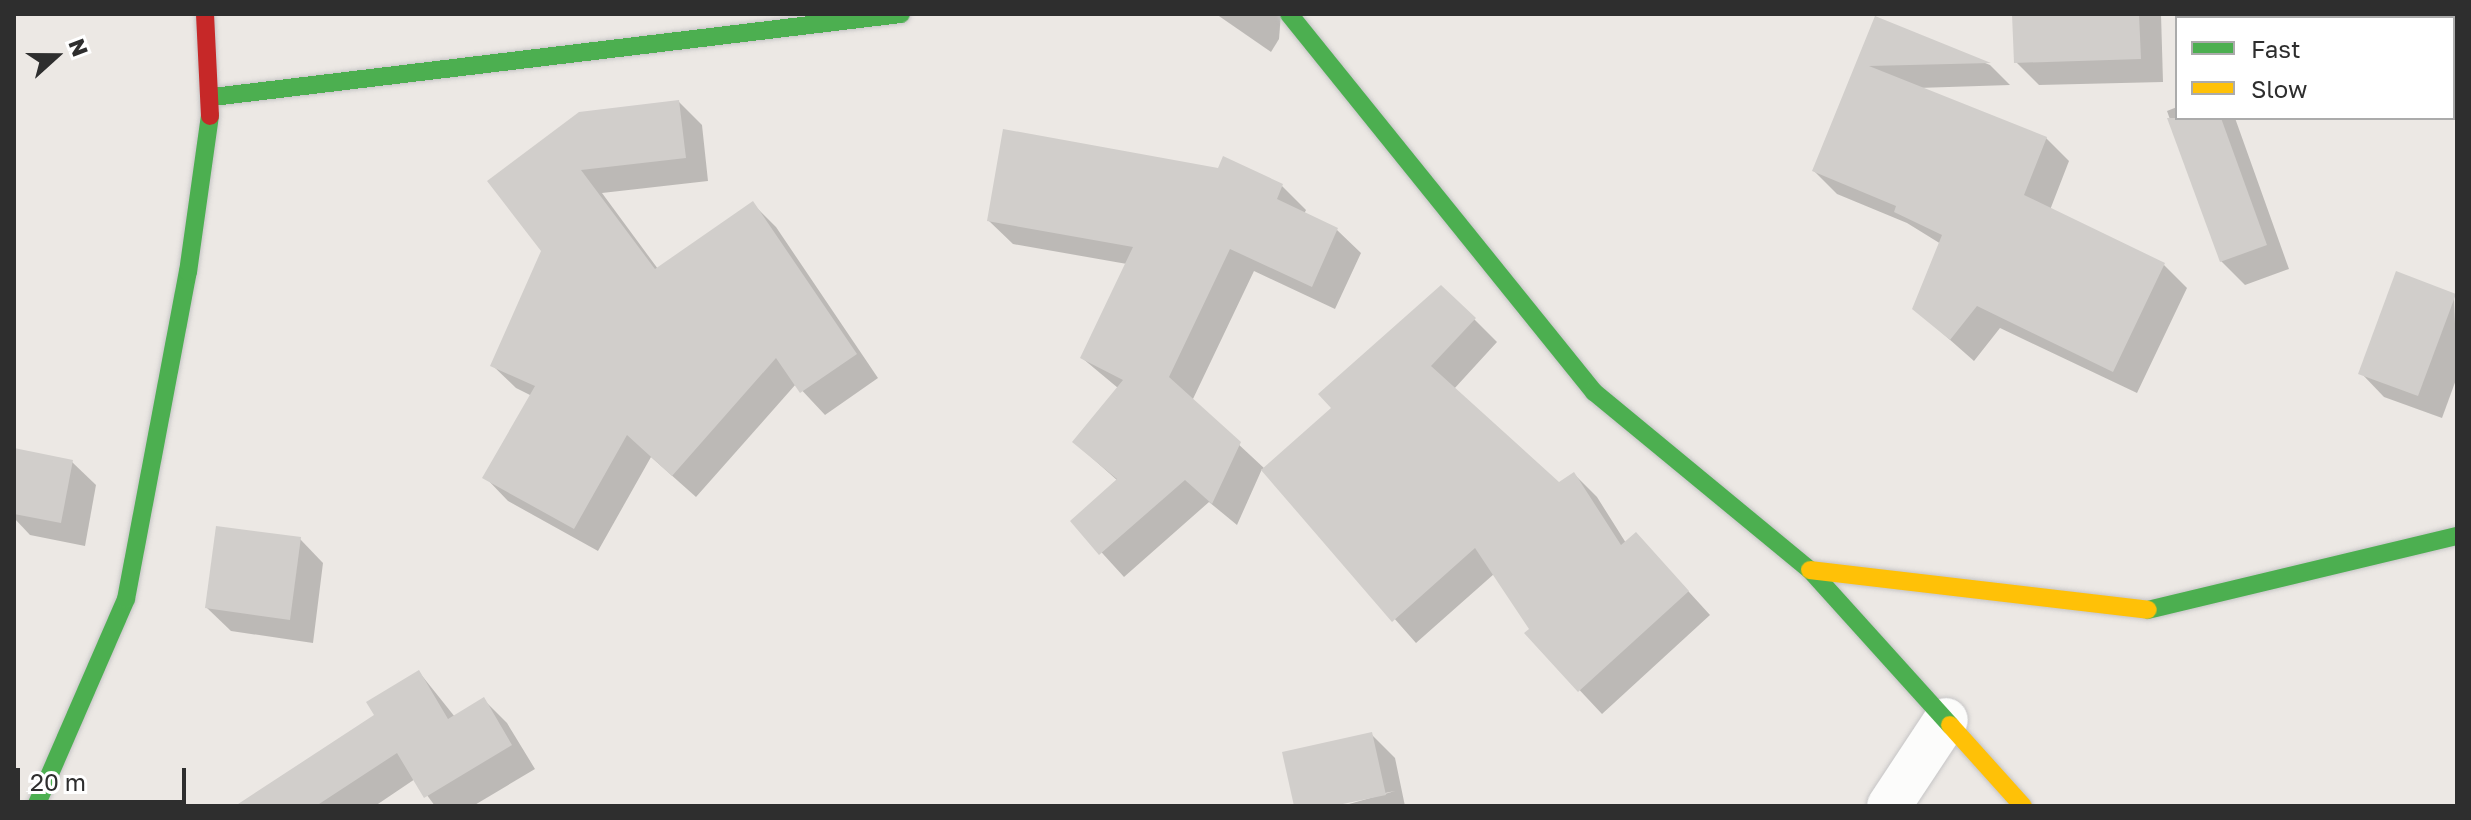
<!DOCTYPE html>
<html>
<head>
<meta charset="utf-8">
<style>
  body { margin:0 }
  #map { position:relative; width:2471px; height:820px; overflow:hidden; background:#ece8e4; font-family:"Golos Text",sans-serif }
  div>[style] { position:absolute }
  .shadow>* { inset:0; background:#0003 }
  .building>* { inset:0; background:#d1cecb }
  .roads { filter:drop-shadow(0 0 2px #c5c4c5) drop-shadow(0 0 2px #c5c4c5) }
  .street>* { height:44px; margin:-22px; padding:0 22px; transform-origin:22px; border-radius:22px; background:#fcfcfb }
  .fast>* { height:18px; margin:-9px; padding:0 9px; transform-origin:9px; border-radius:9px; background:#4caf50 }
  .slow>* { height:18px; margin:-9px; padding:0 9px; transform-origin:9px; border-radius:9px; background:#ffc107 }
  .jam>* { height:18px; margin:-9px; padding:0 9px; transform-origin:9px; border-radius:9px; background:#c62828 }
  span { translate:-50% -50%; white-space:nowrap; text-align:center; line-height:1.15; -webkit-text-stroke:8px #fff; paint-order:stroke }
  .frame { position:absolute; inset:0; border:16px solid #2e2e2e; pointer-events:none }
  .legend { position:absolute; left:2175px; top:16px; width:280px; height:104px; box-sizing:border-box; background:#fff; border:2px solid #ababab; margin:0; padding:10px 14px; list-style:none; font-size:24px; color:#2e2e2e }
  .legend li { display:flex; align-items:center; gap:16px; height:40px }
  .legend b { width:40px; border:2px solid #ababab }
  .north { position:absolute; left:16px; top:16px; width:80px; height:80px; -webkit-text-stroke:6px #fff; paint-order:stroke; rotate:69deg; font-size:22px; font-weight:700; line-height:32px; text-align:center; color:#2e2e2e }
  .north::after { content:''; display:block; margin:auto; width:28px; height:36px; background:#2e2e2e; clip-path:polygon(50% 0,100% 100%,50% 72%,0 100%) }
  .scale { position:absolute; left:16px; top:768px; width:170px; height:36px; box-sizing:border-box; border:4px solid #2e2e2e; border-top:0; padding-left:10px; font-size:24px; line-height:28px; white-space:nowrap; color:#2e2e2e; -webkit-text-stroke:6px #fff; paint-order:stroke }
</style>
</head>
<body>
<div id="map">
  <div class="shadow">
    <i style="clip-path:polygon(1216px 14px,1281px 14px,1279px 39px,1271px 52px)"></i>
    <i style="clip-path:polygon(2014px 14px,2161px 14px,2163px 82px,2039px 85px,2016px 62px)"></i>
    <i style="clip-path:polygon(1876px 18px,1990px 65px,2010px 85px,1918px 88px,2046px 138px,2069px 161px,2050px 210px,2164px 265px,2187px 288px,2137px 393px,2000px 328px,1974px 361px,1915px 309px,1941px 244px,1907px 223px,1837px 194px,1814px 171px)"></i>
    <i style="clip-path:polygon(679px 102px,702px 125px,708px 181px,602px 193px,658px 269px,753px 204px,776px 227px,878px 378px,825px 415px,796px 384px,696px 497px,651px 457px,598px 551px,508px 501px,485px 477px,532px 396px,516px 388px,492px 365px,543px 251px,490px 181px)"></i>
    <i style="clip-path:polygon(2177px 107px,2177px 118px,2235px 118px,2289px 269px,2245px 285px,2221px 261px,2167px 111px)"></i>
    <i style="clip-path:polygon(1282px 186px,1306px 210px,1304px 214px,1337px 230px,1361px 253px,1335px 309px,1254px 271px,1192px 401px,1265px 469px,1474px 319px,1497px 342px,1454px 389px,1558px 484px,1574px 474px,1597px 497px,1626px 543px,1658px 558px,1710px 615px,1602px 714px,1527px 634px,1531px 630px,1494px 574px,1416px 643px,1262px 469px,1237px 525px,1209px 502px,1124px 577px,1073px 521px,1118px 481px,1074px 442px,1118px 388px,1082px 358px,1127px 264px,1013px 244px,989px 221px)"></i>
    <i style="clip-path:polygon(2454px 296px,2457px 377px,2442px 418px,2384px 397px,2361px 373px)"></i>
    <i style="clip-path:polygon(72px 462px,96px 485px,85px 546px,30px 535px,14px 518px,14px 472px)"></i>
    <i style="clip-path:polygon(300px 539px,323px 563px,313px 643px,231px 631px,207px 608px)"></i>
    <i style="clip-path:polygon(419px 672px,455px 717px,484px 700px,507px 723px,535px 769px,473px 806px,435px 806px,415px 779px,375px 806px,259px 806px,376px 715px)"></i>
    <i style="clip-path:polygon(1371px 734px,1395px 758px,1405px 806px,1342px 806px,1395px 791px,1323px 806px,1296px 806px)"></i>
  </div>
  <div class="building">
    <i style="clip-path:polygon(2012px 14px,2139px 14px,2141px 59px,2014px 63px)"></i>
    <i style="clip-path:polygon(1875px 16px,1991px 63px,1869px 66px,2047px 137px,2024px 195px,2165px 263px,2113px 372px,1977px 306px,1950px 340px,1912px 309px,1942px 235px,1894px 212px,1896px 206px,1812px 171px)"></i>
    <i style="clip-path:polygon(679px 100px,686px 158px,581px 170px,655px 269px,753px 201px,857px 354px,800px 393px,776px 358px,672px 476px,627px 435px,574px 529px,482px 478px,535px 386px,490px 366px,541px 251px,487px 181px,579px 112px)"></i>
    <i style="clip-path:polygon(2167px 118px,2221px 118px,2267px 245px,2220px 262px)"></i>
    <i style="clip-path:polygon(1003px 129px,1218px 168px,1223px 156px,1283px 184px,1277px 199px,1338px 228px,1312px 287px,1230px 249px,1169px 377px,1241px 442px,1212px 504px,1185px 480px,1099px 555px,1070px 521px,1117px 479px,1072px 442px,1123px 380px,1080px 358px,1133px 247px,987px 221px)"></i>
    <i style="clip-path:polygon(2396px 271px,2456px 294px,2418px 396px,2358px 374px)"></i>
    <i style="clip-path:polygon(1441px 285px,1476px 318px,1431px 366px,1559px 482px,1574px 472px,1621px 545px,1636px 532px,1689px 591px,1578px 692px,1524px 633px,1529px 629px,1475px 548px,1392px 622px,1261px 470px,1331px 408px,1318px 394px)"></i>
    <i style="clip-path:polygon(14px 448px,73px 460px,61px 523px,14px 514px)"></i>
    <i style="clip-path:polygon(216px 526px,301px 537px,290px 620px,205px 608px)"></i>
    <i style="clip-path:polygon(419px 670px,448px 719px,484px 697px,512px 745px,424px 798px,397px 753px,316px 806px,235px 806px,374px 715px,366px 702px)"></i>
    <i style="clip-path:polygon(1372px 732px,1386px 795px,1333px 806px,1294px 806px,1282px 752px)"></i>
  </div>
  <div class="roads">
    <div class="street">
      <i style="left:1889px;top:806px;width:103px;rotate:-56.5deg"></i>
    </div>
    <div class="fast">
      <i style="left:1289px;top:14px;width:486px;rotate:51.1deg"></i>
      <i style="left:1594px;top:392px;width:280px;rotate:39.5deg"></i>
      <i style="left:1810px;top:570px;width:209px;rotate:47.9deg"></i>
      <i style="left:213px;top:97px;width:693px;rotate:-6.88deg"></i>
      <i style="left:2148px;top:610px;width:318px;rotate:-13.5deg"></i>
      <i style="left:36px;top:806px;width:226px;rotate:-66.5deg"></i>
      <i style="left:126px;top:599px;width:333px;rotate:-79.3deg"></i>
      <i style="left:188px;top:272px;width:158px;rotate:-82deg"></i>
    </div>
    <div class="slow">
      <i style="left:1810px;top:570px;width:340px;rotate:6.7deg"></i>
      <i style="left:1950px;top:725px;width:109px;rotate:48deg"></i>
    </div>
    <div class="jam">
      <i style="left:205px;top:14px;width:102px;rotate:87.2deg"></i>
    </div>
  </div>
  <div class="frame"></div>
  <ul class="legend">
  <li><b style="height:10px;background:#4caf50"></b>Fast</li>
  <li><b style="height:10px;background:#ffc107"></b>Slow</li>
  </ul>
  <div class="north">N</div>
  <div class="scale">20 m</div>
</div>
</body>
</html>
